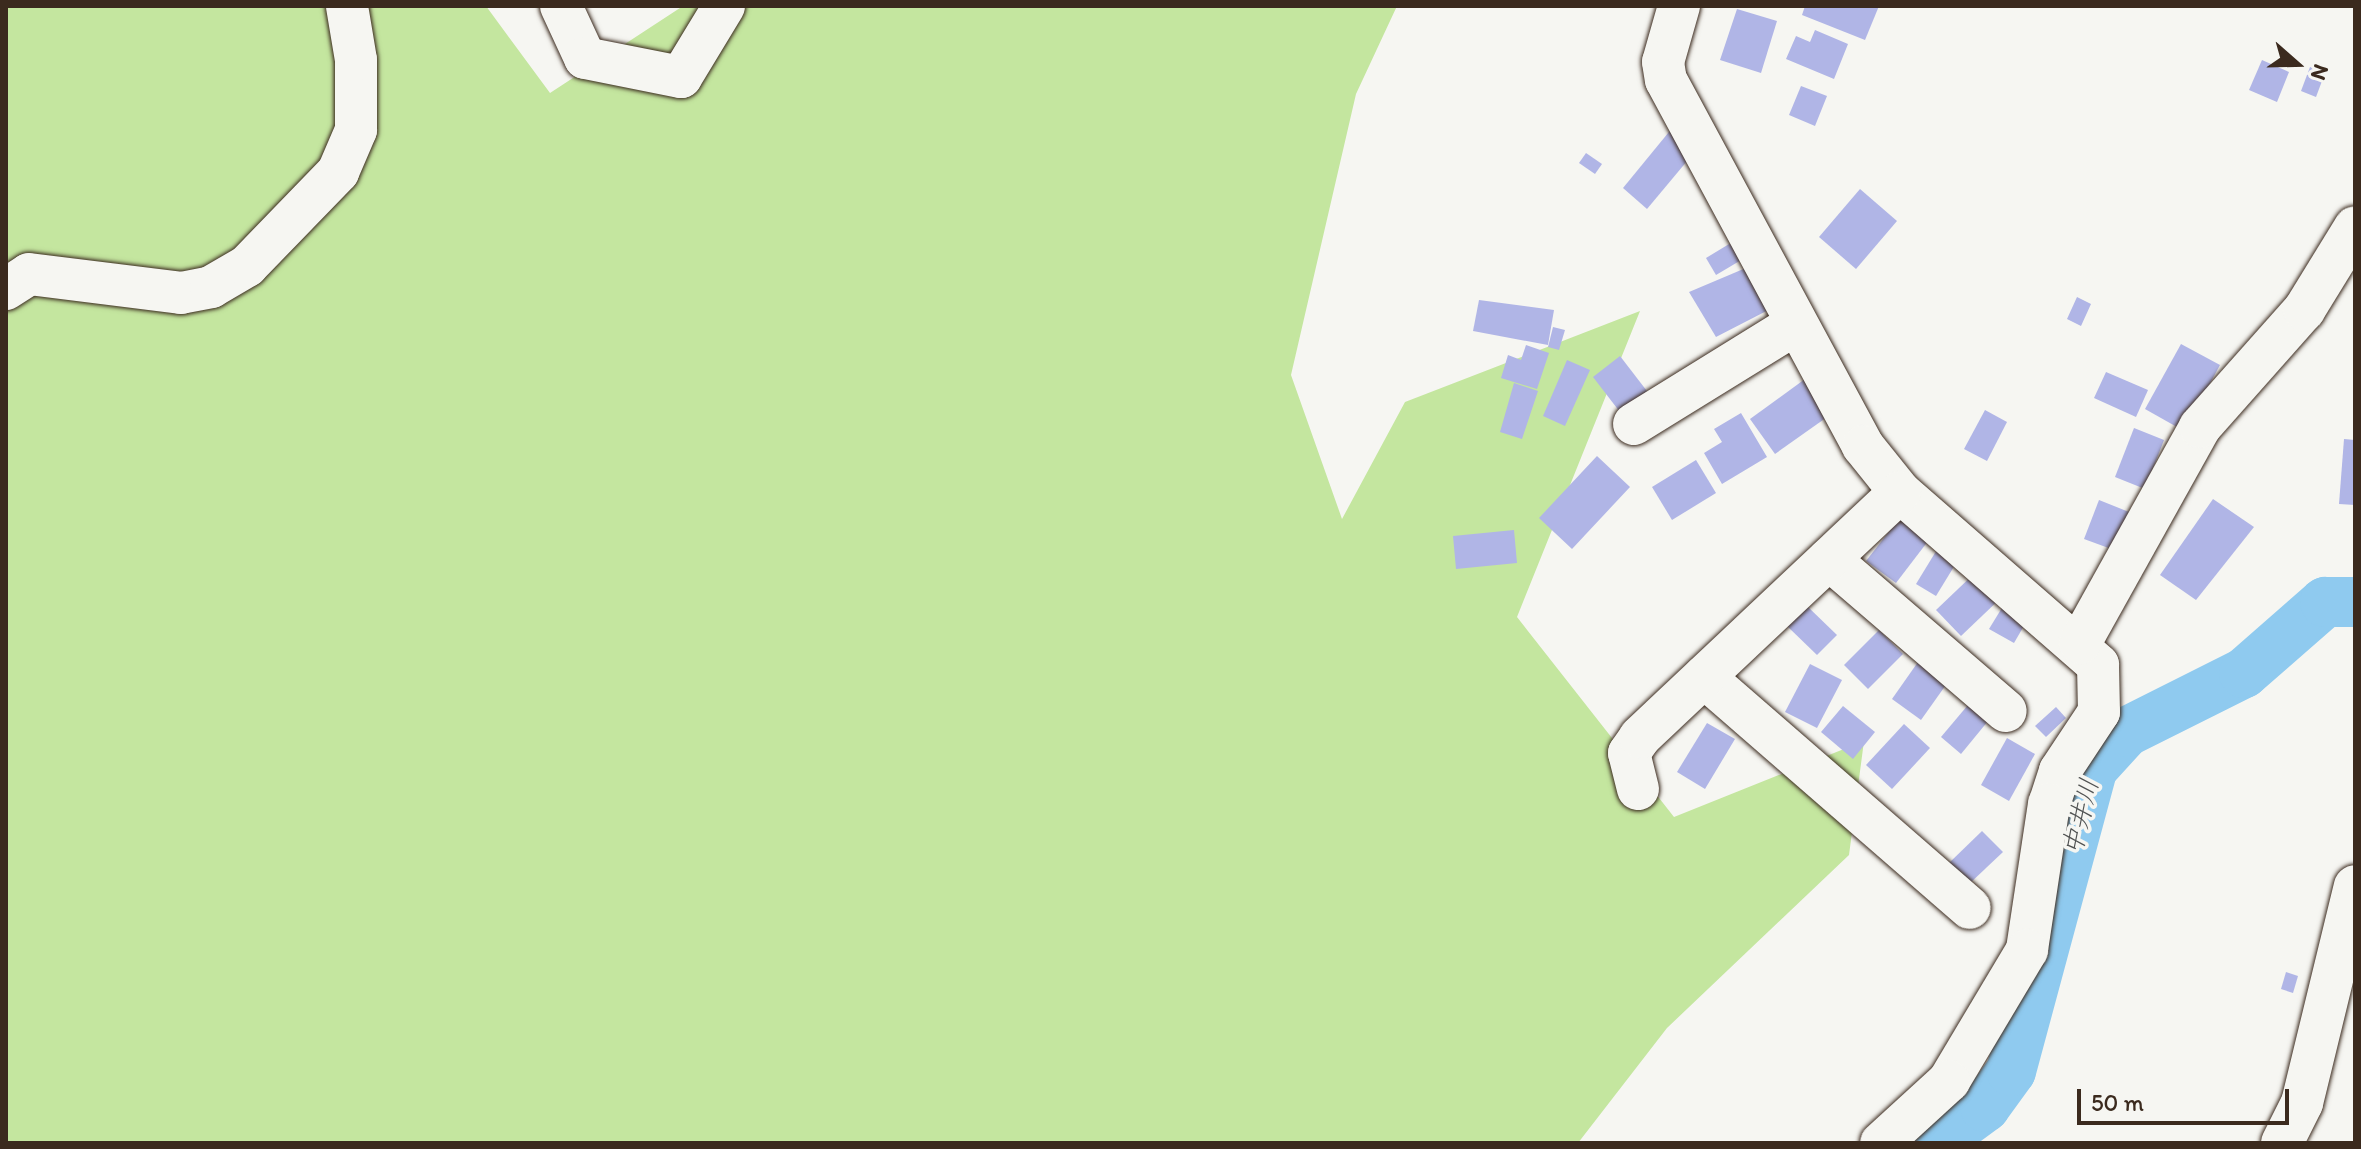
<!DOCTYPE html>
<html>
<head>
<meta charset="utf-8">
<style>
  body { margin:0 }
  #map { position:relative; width:2361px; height:1149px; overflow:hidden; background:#f6f6f2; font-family:Itim,"Klee One",sans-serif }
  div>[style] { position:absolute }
  .green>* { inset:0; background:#c4e69f }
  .river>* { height:50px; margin:-25px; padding:0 25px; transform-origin:25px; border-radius:25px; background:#8fcaef }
  .building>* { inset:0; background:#b0b5e6 }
  .roads { filter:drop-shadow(0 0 2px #3b2a1e) drop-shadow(0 0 2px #3b2a1e) }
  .minor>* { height:42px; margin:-21px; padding:0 21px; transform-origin:21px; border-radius:21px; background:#f6f6f2 }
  span { translate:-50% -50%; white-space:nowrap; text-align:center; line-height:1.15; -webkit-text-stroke:7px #f6f6f2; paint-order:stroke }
  .water-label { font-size:26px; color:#505252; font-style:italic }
  .frame { position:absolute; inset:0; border:8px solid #3b2a1e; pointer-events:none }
  .north { position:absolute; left:2257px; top:24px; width:80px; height:80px; -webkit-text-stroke:6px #f6f6f2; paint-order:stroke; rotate:110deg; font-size:22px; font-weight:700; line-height:32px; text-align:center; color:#3b2a1e }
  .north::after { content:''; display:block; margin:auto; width:28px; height:36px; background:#3b2a1e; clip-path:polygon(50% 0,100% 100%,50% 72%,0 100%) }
  .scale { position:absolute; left:2077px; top:1089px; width:212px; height:36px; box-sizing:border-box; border:4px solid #3b2a1e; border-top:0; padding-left:10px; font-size:24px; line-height:28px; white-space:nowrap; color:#3b2a1e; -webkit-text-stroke:6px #f6f6f2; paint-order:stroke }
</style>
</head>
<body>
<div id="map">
  <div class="green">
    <i style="clip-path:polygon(6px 6px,486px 6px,550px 93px,683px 6px,1397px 6px,1356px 94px,1291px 375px,1342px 519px,1405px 402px,1640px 311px,1517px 617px,1674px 817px,1864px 741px,1849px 855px,1667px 1028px,1578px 1143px,6px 1143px)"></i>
  </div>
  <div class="river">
    <i style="left:1936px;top:1143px;width:61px;rotate:-36.3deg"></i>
    <i style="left:1985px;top:1107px;width:44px;rotate:-54.2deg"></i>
    <i style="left:2011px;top:1071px;width:314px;rotate:-74.9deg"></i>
    <i style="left:2093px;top:768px;width:49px;rotate:-47.5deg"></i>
    <i style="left:2126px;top:732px;width:132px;rotate:-26.6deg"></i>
    <i style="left:2244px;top:673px;width:108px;rotate:-41.2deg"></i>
    <i style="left:2325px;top:602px;width:30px"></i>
  </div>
  <div class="building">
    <i style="clip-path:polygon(1805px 6px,1879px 6px,1865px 40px,1802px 15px)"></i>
    <i style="clip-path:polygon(1737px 9px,1777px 21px,1761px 73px,1720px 60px)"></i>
    <i style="clip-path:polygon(1815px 30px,1848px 44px,1834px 79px,1786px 59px,1796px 36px,1810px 42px)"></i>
    <i style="clip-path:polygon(2262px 60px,2289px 72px,2277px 102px,2249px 90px)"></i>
    <i style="clip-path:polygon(2310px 67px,2325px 73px,2316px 97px,2301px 91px)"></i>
    <i style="clip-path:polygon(1801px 86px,1827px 96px,1815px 126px,1789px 115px)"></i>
    <i style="clip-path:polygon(1673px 127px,1698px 148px,1647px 209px,1623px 188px)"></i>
    <i style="clip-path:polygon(1586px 153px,1602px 164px,1595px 174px,1579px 163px)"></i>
    <i style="clip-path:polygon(1860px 189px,1897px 221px,1856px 269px,1819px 237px)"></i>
    <i style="clip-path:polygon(1739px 238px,1748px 256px,1716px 275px,1706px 258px)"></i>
    <i style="clip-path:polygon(1760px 262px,1782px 303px,1716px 337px,1689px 292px)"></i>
    <i style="clip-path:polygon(2077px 297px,2091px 304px,2081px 326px,2067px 319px)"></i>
    <i style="clip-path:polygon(1479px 300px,1554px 310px,1548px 345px,1473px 331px)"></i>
    <i style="clip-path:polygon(1553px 327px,1565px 330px,1559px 350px,1548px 347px)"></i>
    <i style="clip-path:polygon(2181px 344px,2220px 365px,2184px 431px,2145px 409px)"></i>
    <i style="clip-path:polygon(1526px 345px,1549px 353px,1537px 389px,1501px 378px,1508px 355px,1521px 360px)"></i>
    <i style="clip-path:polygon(1620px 356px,1650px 395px,1623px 416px,1593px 377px)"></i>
    <i style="clip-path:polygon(1567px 360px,1590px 370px,1565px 426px,1543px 416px)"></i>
    <i style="clip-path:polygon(2106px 372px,2148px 390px,2136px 417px,2094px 398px)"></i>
    <i style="clip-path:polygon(1805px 379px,1830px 415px,1775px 454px,1750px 419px)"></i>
    <i style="clip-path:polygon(1514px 383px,1538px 391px,1522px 439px,1500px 432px)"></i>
    <i style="clip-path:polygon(1985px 410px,2007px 422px,1987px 461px,1964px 449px)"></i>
    <i style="clip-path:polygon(1741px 413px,1767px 457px,1722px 484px,1704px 453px,1722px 442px,1714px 429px)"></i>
    <i style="clip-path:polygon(2134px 428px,2164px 440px,2145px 489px,2115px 477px)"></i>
    <i style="clip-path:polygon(2344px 439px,2355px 440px,2355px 505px,2339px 504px)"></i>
    <i style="clip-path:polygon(1597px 456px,1630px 487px,1572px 549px,1539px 518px)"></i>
    <i style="clip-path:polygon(1696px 460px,1716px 493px,1672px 520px,1652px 487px)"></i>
    <i style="clip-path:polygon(2213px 499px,2254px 527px,2196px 600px,2160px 575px)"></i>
    <i style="clip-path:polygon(2099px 500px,2129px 512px,2114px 550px,2084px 539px)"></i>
    <i style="clip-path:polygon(1906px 510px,1935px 532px,1896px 583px,1866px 561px)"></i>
    <i style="clip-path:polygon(1514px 530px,1517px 563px,1456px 569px,1453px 536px)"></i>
    <i style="clip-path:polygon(1938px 548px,1958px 560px,1936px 596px,1916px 584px)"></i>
    <i style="clip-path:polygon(1979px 569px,2004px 595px,1961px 636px,1936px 610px)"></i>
    <i style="clip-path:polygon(2008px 598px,2032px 612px,2014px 643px,1989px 629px)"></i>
    <i style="clip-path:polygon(1807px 606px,1837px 635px,1817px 655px,1787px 626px)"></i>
    <i style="clip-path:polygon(1879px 630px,1903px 654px,1868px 689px,1844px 665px)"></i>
    <i style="clip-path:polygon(1918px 662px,1948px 682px,1921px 720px,1892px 699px)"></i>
    <i style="clip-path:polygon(1810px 664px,1842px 680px,1817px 728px,1785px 712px)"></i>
    <i style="clip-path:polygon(1973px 699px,1993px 715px,1961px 754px,1941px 737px)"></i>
    <i style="clip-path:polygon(1843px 706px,1875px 732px,1853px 759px,1821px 732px)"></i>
    <i style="clip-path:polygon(2056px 707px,2066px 718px,2046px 737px,2035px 726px)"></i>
    <i style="clip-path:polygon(1707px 723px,1735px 739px,1705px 789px,1677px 772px)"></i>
    <i style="clip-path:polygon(1904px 724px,1930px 748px,1892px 789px,1866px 765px)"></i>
    <i style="clip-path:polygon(2007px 738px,2035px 754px,2009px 801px,1981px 785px)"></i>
    <i style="clip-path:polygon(1982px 831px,2003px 852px,1968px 885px,1948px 864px)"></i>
    <i style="clip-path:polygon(2286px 972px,2298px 976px,2293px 993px,2281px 989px)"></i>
  </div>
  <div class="roads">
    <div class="minor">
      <i style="left:561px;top:6px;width:57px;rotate:65.2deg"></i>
      <i style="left:585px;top:58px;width:98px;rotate:11.2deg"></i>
      <i style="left:681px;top:77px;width:83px;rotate:-58.8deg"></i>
      <i style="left:1679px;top:6px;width:58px;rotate:105.9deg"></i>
      <i style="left:1663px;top:62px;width:18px;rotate:81deg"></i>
      <i style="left:1666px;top:80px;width:416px;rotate:61.7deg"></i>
      <i style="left:1863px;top:446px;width:59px;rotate:51.2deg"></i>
      <i style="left:1900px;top:492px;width:263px;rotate:41.1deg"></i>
      <i style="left:2098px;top:665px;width:47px;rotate:88.8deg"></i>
      <i style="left:2099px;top:712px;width:71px;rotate:123.5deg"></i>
      <i style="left:2060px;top:771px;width:35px;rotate:108deg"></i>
      <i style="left:2049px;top:804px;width:148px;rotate:98.6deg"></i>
      <i style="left:2027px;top:950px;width:152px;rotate:120.8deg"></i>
      <i style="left:1949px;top:1081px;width:92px;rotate:137.6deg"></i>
      <i style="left:6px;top:289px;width:27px;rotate:-33deg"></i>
      <i style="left:29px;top:274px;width:153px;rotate:7.1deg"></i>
      <i style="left:181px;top:293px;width:31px;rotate:-11deg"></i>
      <i style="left:211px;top:287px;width:42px;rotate:-30.3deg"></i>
      <i style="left:247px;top:266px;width:131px;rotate:-45.9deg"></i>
      <i style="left:338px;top:172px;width:46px;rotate:-66.8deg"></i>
      <i style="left:356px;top:130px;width:70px;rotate:-90deg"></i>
      <i style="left:356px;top:60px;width:55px;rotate:-99.5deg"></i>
      <i style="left:1634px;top:424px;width:190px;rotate:-31.7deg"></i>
      <i style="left:1829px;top:559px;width:233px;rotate:40.7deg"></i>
      <i style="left:2080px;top:643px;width:247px;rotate:-60.9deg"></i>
      <i style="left:2200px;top:427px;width:157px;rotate:-48.4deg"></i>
      <i style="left:2304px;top:310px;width:97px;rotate:-58.4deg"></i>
      <i style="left:1704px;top:677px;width:352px;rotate:41deg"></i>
      <i style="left:1638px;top:789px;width:37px;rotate:-104deg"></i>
      <i style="left:1629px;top:753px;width:19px;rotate:-55deg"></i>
      <i style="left:1640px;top:737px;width:357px;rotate:-43.3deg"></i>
      <i style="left:2282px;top:1143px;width:45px;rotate:-63.4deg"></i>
      <i style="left:2302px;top:1103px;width:223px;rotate:-76.3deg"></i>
    </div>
  </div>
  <div class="water-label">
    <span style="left:2081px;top:817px;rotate:-76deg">中井川</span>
  </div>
  <div class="frame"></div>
  <div class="north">N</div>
  <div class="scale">50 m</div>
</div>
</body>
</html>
